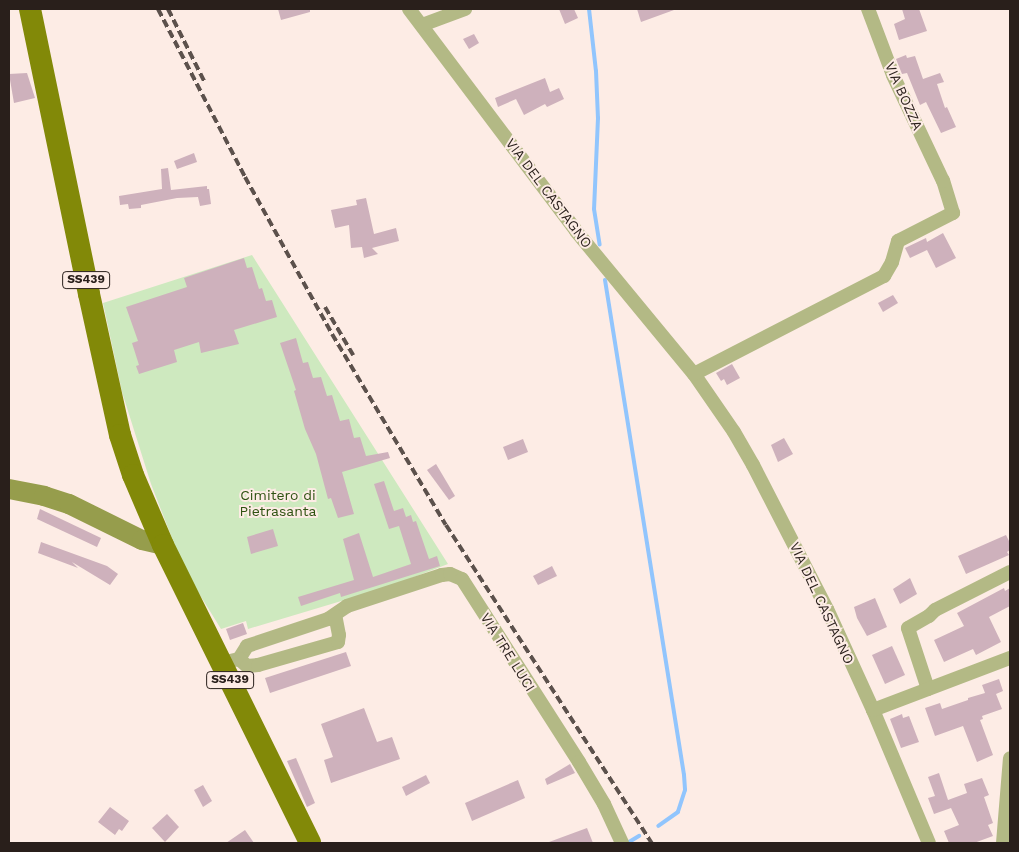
<!DOCTYPE html>
<html>
<head>
<meta charset="utf-8">
<style>
  body { margin:0 }
  #map { position:relative; width:1019px; height:852px; overflow:hidden; background:#fdece5; font-family:"Work Sans",sans-serif }
  div>[style] { position:absolute }
  .green>* { inset:0; background:#cee9bf }
  .stream>* { height:4px; margin:-2px; padding:0 2px; transform-origin:2px; border-radius:2px; background:#91c5fd }
  .building>* { inset:0; background:#ceb1bc }
  .street>* { height:14px; margin:-7px; padding:0 7px; transform-origin:7px; border-radius:7px; background:#b3b985 }
  .secondary>* { height:20px; margin:-10px; padding:0 10px; transform-origin:10px; border-radius:10px; background:#969d4c }
  .primary>* { height:22px; margin:-11px; padding:0 11px; transform-origin:11px; border-radius:11px; background:#828908 }
  .rail>* { height:4px; margin-top:-2px; transform-origin:0; background:repeating-linear-gradient(90deg,#5c514c 0 8px,transparent 0 12px) }
  span { translate:-50% -50%; white-space:nowrap; text-align:center; line-height:1.15; -webkit-text-stroke:4px #fdece5; paint-order:stroke }
  .shield-label span { padding:1px 4px; background:#fdece5; border:1px solid; border-radius:4px; -webkit-text-stroke-width:0 }
  .shield-label { font-size:12px; color:#291f1b; font-weight:700 }
  .street-label { font-size:14px; color:#291f1b }
  .park-label { font-size:14px; color:#2e5211 }
  .frame { position:absolute; inset:0; border:10px solid #291f1b; pointer-events:none }
</style>
</head>
<body>
<div id="map">
  <div class="green">
    <i style="clip-path:polygon(252px 255px,448px 564px,388px 587px,248px 629px,246px 621px,221px 629px,195px 587px,177px 551px,151px 484px,122px 392px,103px 303px)"></i>
  </div>
  <div class="stream">
    <i style="left:589px;top:9px;width:62px;rotate:83.6deg"></i>
    <i style="left:596px;top:71px;width:47px;rotate:87.6deg"></i>
    <i style="left:598px;top:118px;width:91px;rotate:92.5deg"></i>
    <i style="left:594px;top:209px;width:36px;rotate:81deg"></i>
    <i style="left:605px;top:280px;width:501px;rotate:80.93deg"></i>
    <i style="left:684px;top:775px;width:15px;rotate:86deg"></i>
    <i style="left:685px;top:790px;width:23px;rotate:108deg"></i>
    <i style="left:678px;top:812px;width:24px;rotate:145deg"></i>
    <i style="left:629px;top:842px;width:12px;rotate:-31deg"></i>
  </div>
  <div class="building">
    <i style="clip-path:polygon(278px 9px,310px 9px,310px 12px,281px 20px)"></i>
    <i style="clip-path:polygon(559px 9px,574px 9px,578px 18px,565px 24px)"></i>
    <i style="clip-path:polygon(637px 9px,674px 9px,674px 10px,641px 22px)"></i>
    <i style="clip-path:polygon(902px 9px,919px 9px,927px 31px,899px 40px,894px 24px,905px 19px)"></i>
    <i style="clip-path:polygon(474px 34px,479px 43px,469px 49px,463px 39px)"></i>
    <i style="clip-path:polygon(906px 55px,907px 58px,915px 56px,923px 79px,940px 73px,944px 82px,937px 84px,945px 108px,947px 107px,956px 127px,941px 133px,926px 102px,920px 105px,907px 73px,902px 74px,896px 59px)"></i>
    <i style="clip-path:polygon(27px 73px,35px 98px,14px 103px,9px 74px)"></i>
    <i style="clip-path:polygon(545px 78px,550px 92px,559px 88px,564px 99px,547px 107px,545px 104px,524px 115px,516px 99px,498px 107px,495px 98px)"></i>
    <i style="clip-path:polygon(194px 153px,197px 162px,177px 169px,174px 161px)"></i>
    <i style="clip-path:polygon(168px 168px,171px 190px,207px 186px,207px 189px,209px 189px,211px 204px,200px 206px,198px 197px,177px 198px,141px 205px,141px 208px,129px 209px,128px 204px,120px 205px,119px 196px,162px 189px,161px 169px)"></i>
    <i style="clip-path:polygon(366px 198px,374px 234px,396px 228px,399px 241px,372px 248px,378px 254px,364px 258px,362px 247px,351px 248px,349px 225px,335px 228px,331px 210px,357px 205px,356px 200px)"></i>
    <i style="clip-path:polygon(943px 233px,956px 258px,936px 268px,927px 250px,910px 258px,905px 248px,926px 238px,927px 242px)"></i>
    <i style="clip-path:polygon(244px 258px,247px 268px,252px 267px,259px 289px,262px 288px,266px 301px,272px 300px,277px 317px,234px 330px,239px 344px,201px 353px,199px 342px,174px 350px,177px 362px,139px 374px,136px 366px,139px 365px,132px 343px,138px 341px,126px 307px,187px 287px,184px 278px)"></i>
    <i style="clip-path:polygon(893px 295px,898px 303px,883px 312px,878px 303px)"></i>
    <i style="clip-path:polygon(296px 338px,303px 363px,308px 362px,313px 378px,321px 377px,327px 396px,332px 395px,340px 421px,349px 419px,354px 438px,360px 437px,366px 456px,388px 452px,390px 458px,342px 472px,354px 514px,338px 518px,331px 498px,328px 499px,316px 454px,305px 429px,294px 391px,296px 390px,280px 343px)"></i>
    <i style="clip-path:polygon(732px 364px,740px 378px,727px 385px,724px 379px,721px 381px,716px 373px)"></i>
    <i style="clip-path:polygon(784px 438px,793px 454px,778px 462px,771px 445px)"></i>
    <i style="clip-path:polygon(523px 439px,528px 452px,508px 460px,503px 447px)"></i>
    <i style="clip-path:polygon(436px 464px,455px 496px,449px 500px,427px 470px)"></i>
    <i style="clip-path:polygon(384px 481px,394px 511px,403px 508px,406px 517px,411px 515px,413px 522px,416px 521px,429px 559px,437px 556px,440px 566px,341px 597px,340px 593px,301px 606px,298px 597px,354px 580px,343px 539px,359px 533px,373px 577px,411px 564px,399px 526px,389px 529px,374px 484px)"></i>
    <i style="clip-path:polygon(40px 509px,101px 538px,97px 547px,37px 519px)"></i>
    <i style="clip-path:polygon(273px 529px,278px 546px,251px 554px,247px 537px)"></i>
    <i style="clip-path:polygon(1006px 535px,1010px 543px,1010px 550px,1007px 552px,1009px 555px,966px 574px,958px 556px)"></i>
    <i style="clip-path:polygon(41px 542px,107px 566px,118px 574px,110px 585px,72px 562px,78px 568px,38px 553px)"></i>
    <i style="clip-path:polygon(552px 566px,557px 576px,538px 585px,533px 576px)"></i>
    <i style="clip-path:polygon(910px 578px,917px 594px,900px 604px,893px 589px)"></i>
    <i style="clip-path:polygon(1004px 588px,1005px 591px,1010px 588px,1010px 606px,989px 617px,1001px 642px,976px 655px,973px 649px,944px 662px,934px 640px,964px 626px,957px 613px)"></i>
    <i style="clip-path:polygon(875px 598px,887px 627px,867px 636px,857px 618px,854px 607px)"></i>
    <i style="clip-path:polygon(243px 623px,247px 634px,230px 640px,226px 629px)"></i>
    <i style="clip-path:polygon(892px 646px,905px 675px,885px 684px,872px 655px)"></i>
    <i style="clip-path:polygon(346px 652px,351px 666px,270px 693px,265px 678px)"></i>
    <i style="clip-path:polygon(999px 679px,1003px 691px,996px 694px,1002px 709px,982px 716px,983px 719px,980px 720px,993px 755px,977px 762px,963px 726px,935px 736px,925px 708px,940px 703px,942px 709px,968px 700px,968px 698px,985px 693px,982px 685px)"></i>
    <i style="clip-path:polygon(364px 708px,377px 742px,392px 737px,400px 759px,331px 783px,324px 760px,333px 757px,321px 724px)"></i>
    <i style="clip-path:polygon(902px 714px,903px 718px,909px 716px,919px 742px,901px 748px,890px 719px)"></i>
    <i style="clip-path:polygon(296px 758px,315px 803px,307px 807px,287px 761px)"></i>
    <i style="clip-path:polygon(570px 764px,575px 773px,547px 785px,545px 779px)"></i>
    <i style="clip-path:polygon(939px 773px,948px 800px,967px 793px,964px 784px,982px 778px,989px 795px,984px 797px,993px 823px,988px 825px,993px 836px,974px 843px,949px 843px,944px 831px,959px 825px,951px 808px,934px 814px,928px 798px,935px 796px,928px 777px)"></i>
    <i style="clip-path:polygon(426px 775px,430px 783px,406px 796px,402px 787px)"></i>
    <i style="clip-path:polygon(518px 780px,525px 798px,472px 821px,465px 803px)"></i>
    <i style="clip-path:polygon(203px 785px,212px 801px,203px 807px,194px 790px)"></i>
    <i style="clip-path:polygon(110px 807px,129px 821px,122px 831px,119px 829px,115px 835px,98px 822px)"></i>
    <i style="clip-path:polygon(167px 814px,179px 827px,165px 842px,152px 828px)"></i>
    <i style="clip-path:polygon(587px 828px,593px 843px,549px 843px,549px 842px)"></i>
    <i style="clip-path:polygon(245px 830px,254px 843px,226px 843px)"></i>
  </div>
  <div class="street">
    <i style="left:409px;top:9px;width:278px;rotate:53deg"></i>
    <i style="left:576px;top:231px;width:185px;rotate:50.5deg"></i>
    <i style="left:694px;top:374px;width:70px;rotate:55.4deg"></i>
    <i style="left:734px;top:432px;width:38px;rotate:60deg"></i>
    <i style="left:753px;top:465px;width:162px;rotate:62.8deg"></i>
    <i style="left:827px;top:609px;width:111px;rotate:65.5deg"></i>
    <i style="left:873px;top:710px;width:144px;rotate:67.2deg"></i>
    <i style="left:422px;top:25px;width:46px;rotate:-20.4deg"></i>
    <i style="left:694px;top:374px;width:214px;rotate:-27.3deg"></i>
    <i style="left:884px;top:276px;width:16px;rotate:-60deg"></i>
    <i style="left:892px;top:262px;width:22px;rotate:-74deg"></i>
    <i style="left:898px;top:241px;width:62px;rotate:-27deg"></i>
    <i style="left:953px;top:213px;width:34px;rotate:-107deg"></i>
    <i style="left:943px;top:181px;width:117px;rotate:-115.3deg"></i>
    <i style="left:893px;top:75px;width:71px;rotate:-110.7deg"></i>
    <i style="left:239px;top:659px;width:15px;rotate:-58deg"></i>
    <i style="left:247px;top:646px;width:85px;rotate:-18.4deg"></i>
    <i style="left:328px;top:619px;width:23px;rotate:-34deg"></i>
    <i style="left:347px;top:606px;width:100px;rotate:-18.1deg"></i>
    <i style="left:442px;top:575px;width:8px;rotate:-7deg"></i>
    <i style="left:450px;top:574px;width:13px;rotate:23deg"></i>
    <i style="left:462px;top:579px;width:217px;rotate:57.4deg"></i>
    <i style="left:579px;top:762px;width:49px;rotate:59.2deg"></i>
    <i style="left:604px;top:804px;width:43px;rotate:65.2deg"></i>
    <i style="left:230px;top:661px;width:9px;rotate:-13deg"></i>
    <i style="left:239px;top:659px;width:11px;rotate:41deg"></i>
    <i style="left:247px;top:666px;width:11px;rotate:-5deg"></i>
    <i style="left:258px;top:665px;width:83px;rotate:-16deg"></i>
    <i style="left:338px;top:642px;width:7px;rotate:-82deg"></i>
    <i style="left:339px;top:635px;width:20px;rotate:-101deg"></i>
    <i style="left:928px;top:689px;width:64px;rotate:-108.2deg"></i>
    <i style="left:908px;top:628px;width:24px;rotate:-30deg"></i>
    <i style="left:929px;top:616px;width:8px;rotate:-45deg"></i>
    <i style="left:935px;top:610px;width:84px;rotate:-26.9deg"></i>
    <i style="left:873px;top:710px;width:147px;rotate:-20.8deg"></i>
    <i style="left:1003px;top:843px;width:85px;rotate:-85.3deg"></i>
  </div>
  <div class="secondary">
    <i style="left:9px;top:489px;width:36px;rotate:11deg"></i>
    <i style="left:44px;top:496px;width:26px;rotate:18deg"></i>
    <i style="left:69px;top:504px;width:81px;rotate:26.3deg"></i>
    <i style="left:142px;top:540px;width:22px;rotate:13deg"></i>
  </div>
  <div class="primary">
    <i style="left:30px;top:9px;width:291px;rotate:78.3deg"></i>
    <i style="left:89px;top:294px;width:144px;rotate:77.6deg"></i>
    <i style="left:120px;top:435px;width:42px;rotate:72deg"></i>
    <i style="left:133px;top:475px;width:76px;rotate:66.8deg"></i>
    <i style="left:163px;top:545px;width:332px;rotate:63.7deg"></i>
  </div>
  <div class="rail">
    <i style="left:158px;top:9px;width:189px;rotate:62.6deg"></i>
    <i style="left:245px;top:177px;width:179px;rotate:61deg"></i>
    <i style="left:332px;top:334px;width:222px;rotate:59.2deg"></i>
    <i style="left:446px;top:525px;width:379px;rotate:57.1deg"></i>
    <i style="left:168px;top:9px;width:83px;rotate:63.4deg"></i>
    <i style="left:325px;top:307px;width:56px;rotate:59.7deg"></i>
  </div>
  <div class="shield-label">
    <span style="left:86px;top:280px">SS439</span>
    <span style="left:230px;top:680px">SS439</span>
  </div>
  <div class="street-label">
    <span style="left:904px;top:96px;rotate:66deg">VIA BOZZA</span>
    <span style="left:549px;top:193px;rotate:53deg">VIA DEL CASTAGNO</span>
    <span style="left:822px;top:603px;rotate:65deg">VIA DEL CASTAGNO</span>
    <span style="left:508px;top:652px;rotate:58deg">VIA TRE LUCI</span>
  </div>
  <div class="park-label">
    <span style="left:278px;top:503px">Cimitero di<br>Pietrasanta</span>
  </div>
  <div class="frame"></div>
</div>
</body>
</html>
